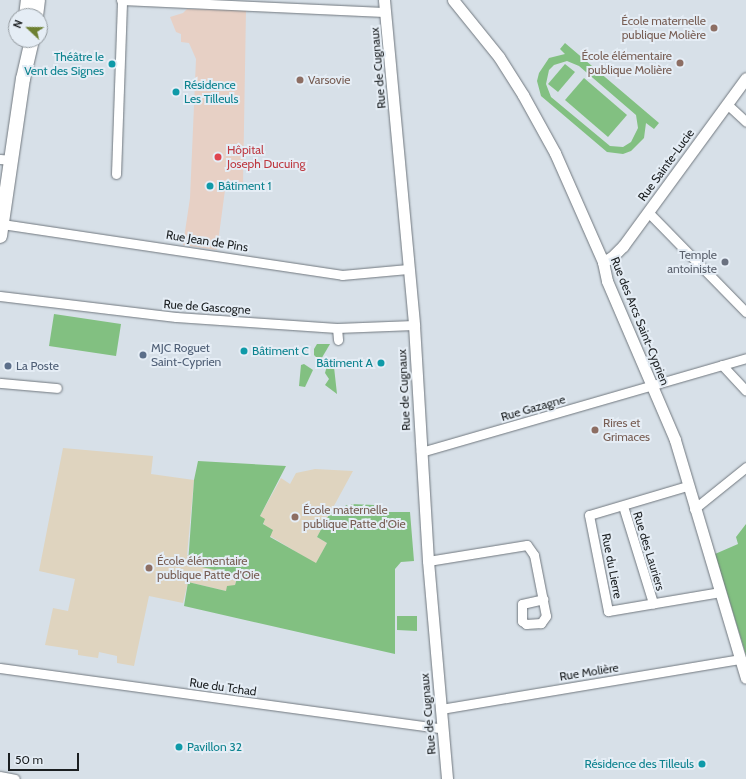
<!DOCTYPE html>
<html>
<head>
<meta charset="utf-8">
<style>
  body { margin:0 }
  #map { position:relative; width:746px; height:779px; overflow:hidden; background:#d7e0e8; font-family:Cabin,sans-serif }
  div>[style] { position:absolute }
  .education>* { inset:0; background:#dfd4bf }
  .medical>* { inset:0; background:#e7d0c5 }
  .green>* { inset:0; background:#82c081 }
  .roads { filter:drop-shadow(0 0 1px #70777e) drop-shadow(0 0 1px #70777e) }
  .minor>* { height:9px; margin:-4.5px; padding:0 4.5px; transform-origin:4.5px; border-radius:4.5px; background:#fff }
  .tertiary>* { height:11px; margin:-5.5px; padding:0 5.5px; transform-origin:5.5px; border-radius:5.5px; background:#fff }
  .primary>* { height:14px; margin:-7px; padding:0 7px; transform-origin:7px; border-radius:7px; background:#fff }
  .dots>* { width:11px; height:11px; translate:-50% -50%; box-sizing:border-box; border:2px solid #e5edf5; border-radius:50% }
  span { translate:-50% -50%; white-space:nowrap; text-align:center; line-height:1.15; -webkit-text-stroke:4px #e5edf5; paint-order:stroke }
  .education-label { font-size:12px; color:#785e54 }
  .right { translate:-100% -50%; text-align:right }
  .left { translate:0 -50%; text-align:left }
  .culture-label { font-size:12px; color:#0d838f }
  .street-label { font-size:12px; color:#1b1f21 }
  .health-label { font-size:12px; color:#be3a42 }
  .worship-label { font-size:12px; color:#5b616d }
  .service-label { font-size:12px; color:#4e5e75 }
  .north { position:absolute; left:8px; top:8px; width:40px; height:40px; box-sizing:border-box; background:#e5edf5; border:1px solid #949ba0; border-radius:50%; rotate:292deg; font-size:11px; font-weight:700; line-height:16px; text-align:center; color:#1b1f21 }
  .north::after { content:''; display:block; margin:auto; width:14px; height:18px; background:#6d8031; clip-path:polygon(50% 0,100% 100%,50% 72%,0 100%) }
  .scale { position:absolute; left:8px; top:753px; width:71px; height:18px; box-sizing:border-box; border:2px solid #1b1f21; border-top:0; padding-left:5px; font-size:12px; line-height:14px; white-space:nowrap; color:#1b1f21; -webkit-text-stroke:3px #e5edf5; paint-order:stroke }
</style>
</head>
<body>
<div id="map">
  <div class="education">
    <i style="clip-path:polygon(63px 448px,153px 456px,151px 474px,194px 480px,187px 555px,238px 575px,235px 585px,226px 591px,188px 582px,183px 603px,149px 596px,134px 666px,117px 663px,117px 656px,99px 652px,98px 658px,78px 655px,78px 650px,45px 645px,53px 608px,68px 611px,75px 579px,39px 571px)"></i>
    <i style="clip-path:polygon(315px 469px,353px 471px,317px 537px,327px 543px,316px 564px,270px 536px,260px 516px,281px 478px,290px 484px,296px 473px)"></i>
  </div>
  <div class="medical">
    <i style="clip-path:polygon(187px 9px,246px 10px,243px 186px,225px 190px,217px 250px,183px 245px,190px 198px,196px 59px,189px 43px,181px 42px,181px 34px,176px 32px,170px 17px,183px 13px)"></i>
  </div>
  <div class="green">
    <i style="clip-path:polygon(evenodd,565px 43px,659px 123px,654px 129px,646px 123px,644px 138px,631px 151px,623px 154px,607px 152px,541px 96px,537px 81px,539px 73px,549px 58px,565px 54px,560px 49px,565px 43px,567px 61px,579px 66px,636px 115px,638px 128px,631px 142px,623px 147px,610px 146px,551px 97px,546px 84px,549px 70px,554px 65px,567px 61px)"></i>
    <i style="clip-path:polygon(565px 64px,575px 72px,558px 92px,548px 84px)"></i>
    <i style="clip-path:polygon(584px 78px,627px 115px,608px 137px,565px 100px)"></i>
    <i style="clip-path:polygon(54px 314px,121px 324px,116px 356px,49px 346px)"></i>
    <i style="clip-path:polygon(317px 344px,330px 344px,320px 361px,314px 355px,314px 349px)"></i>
    <i style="clip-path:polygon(329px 358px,333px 358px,337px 394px,325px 385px,329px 379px,325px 373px)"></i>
    <i style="clip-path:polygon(304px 364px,313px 370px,305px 387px,299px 386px,301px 365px)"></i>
    <i style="clip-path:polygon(198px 461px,286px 466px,260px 516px,265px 519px,263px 524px,273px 530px,270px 537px,316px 563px,327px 543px,317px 537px,331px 511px,340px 516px,346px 505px,350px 507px,351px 504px,374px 505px,374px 512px,410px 512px,414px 561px,401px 562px,395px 569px,395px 654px,184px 606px,188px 582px,226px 591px,227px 586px,235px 585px,238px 575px,188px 564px,194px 480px)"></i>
    <i style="clip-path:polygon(746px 524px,746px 655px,715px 554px,738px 544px,736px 537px)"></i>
    <i style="clip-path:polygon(397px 616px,417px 616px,417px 631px,397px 630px)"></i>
  </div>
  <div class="roads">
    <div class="minor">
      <i style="left:121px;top:0;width:264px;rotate:2.6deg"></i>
      <i style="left:727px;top:104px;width:26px;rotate:43deg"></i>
      <i style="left:0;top:159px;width:11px;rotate:5deg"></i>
      <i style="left:116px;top:174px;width:174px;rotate:-88deg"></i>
      <i style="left:648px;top:212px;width:140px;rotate:45.6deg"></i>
      <i style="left:2px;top:224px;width:344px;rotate:8.5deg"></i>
      <i style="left:342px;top:275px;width:66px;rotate:-5.2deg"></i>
      <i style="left:0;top:296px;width:177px;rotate:6.8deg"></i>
      <i style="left:176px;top:317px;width:161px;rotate:3.9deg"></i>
      <i style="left:337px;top:328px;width:77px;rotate:-2.2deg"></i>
      <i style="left:337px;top:328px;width:12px;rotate:85deg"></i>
      <i style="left:722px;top:365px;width:35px;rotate:47deg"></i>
      <i style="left:0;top:383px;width:57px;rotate:5deg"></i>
      <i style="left:421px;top:452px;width:338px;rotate:-16.1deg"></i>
      <i style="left:687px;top:486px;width:102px;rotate:163.5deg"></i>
      <i style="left:589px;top:515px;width:98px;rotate:78.8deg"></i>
      <i style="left:608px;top:611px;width:114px;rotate:-9.6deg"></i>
      <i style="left:623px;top:506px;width:102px;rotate:72.8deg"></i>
      <i style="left:694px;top:509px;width:67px;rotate:-38.9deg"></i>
      <i style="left:428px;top:561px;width:100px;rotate:-9.2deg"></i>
      <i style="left:527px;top:545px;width:12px;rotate:55deg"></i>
      <i style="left:534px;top:555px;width:62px;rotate:78.9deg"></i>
      <i style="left:546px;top:616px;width:9px;rotate:126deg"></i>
      <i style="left:541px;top:623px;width:15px;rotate:176deg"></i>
      <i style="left:526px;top:624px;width:5px;rotate:-143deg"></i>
      <i style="left:522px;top:621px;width:17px;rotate:-90deg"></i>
      <i style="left:522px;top:604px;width:22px;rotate:-13deg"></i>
      <i style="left:0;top:668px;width:447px;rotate:7.8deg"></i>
      <i style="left:441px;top:709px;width:304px;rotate:-9.5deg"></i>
      <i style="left:0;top:776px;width:15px;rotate:11deg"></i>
    </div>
    <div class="tertiary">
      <i style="left:384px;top:0;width:326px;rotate:84.7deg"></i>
      <i style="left:414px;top:325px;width:236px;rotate:86.6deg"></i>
      <i style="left:428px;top:561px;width:219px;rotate:85deg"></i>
      <i style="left:453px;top:0;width:73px;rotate:51.1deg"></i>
      <i style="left:499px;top:57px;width:45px;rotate:57.7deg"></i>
      <i style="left:523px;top:95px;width:66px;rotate:61.1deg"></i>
      <i style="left:555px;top:153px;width:119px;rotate:66.2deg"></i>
      <i style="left:603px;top:262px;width:19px;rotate:78deg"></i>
      <i style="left:607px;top:281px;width:173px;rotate:66.8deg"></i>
      <i style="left:675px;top:440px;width:248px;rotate:73.4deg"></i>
      <i style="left:603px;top:262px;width:10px;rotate:-29deg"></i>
      <i style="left:612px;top:257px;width:16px;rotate:-45deg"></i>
      <i style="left:623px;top:246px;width:208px;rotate:-53.8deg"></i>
    </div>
    <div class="primary">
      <i style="left:26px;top:16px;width:16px;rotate:-83deg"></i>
      <i style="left:36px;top:16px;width:16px;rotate:-83deg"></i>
      <i style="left:0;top:236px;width:159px;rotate:-81.7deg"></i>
      <i style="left:23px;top:79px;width:40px;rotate:-77deg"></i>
    </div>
  </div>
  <div class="dots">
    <i style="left:714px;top:28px;background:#8d6e63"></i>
    <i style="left:680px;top:63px;background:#8d6e63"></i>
    <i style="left:112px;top:64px;background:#0f9aa8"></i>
    <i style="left:300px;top:80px;background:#8d6e63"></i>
    <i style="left:176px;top:92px;background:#0f9aa8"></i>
    <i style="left:218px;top:157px;background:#e0444e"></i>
    <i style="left:210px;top:186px;background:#0f9aa8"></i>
    <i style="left:725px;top:262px;background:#6b7280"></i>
    <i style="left:244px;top:351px;background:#0f9aa8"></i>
    <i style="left:143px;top:355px;background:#5c6f8a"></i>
    <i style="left:381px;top:363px;background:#0f9aa8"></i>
    <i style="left:8px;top:366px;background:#5c6f8a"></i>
    <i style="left:595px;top:430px;background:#8d6e63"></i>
    <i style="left:295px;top:517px;background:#8d6e63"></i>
    <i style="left:149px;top:568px;background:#8d6e63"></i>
    <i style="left:179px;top:747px;background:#0f9aa8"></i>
    <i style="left:702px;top:764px;background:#0f9aa8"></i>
  </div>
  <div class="education-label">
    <span class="right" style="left:706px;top:28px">École maternelle<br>publique Molière</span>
    <span class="right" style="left:672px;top:63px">École élémentaire<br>publique Molière</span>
    <span class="left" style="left:308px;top:80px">Varsovie</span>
    <span class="left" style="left:603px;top:430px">Rires et<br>Grimaces</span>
    <span class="left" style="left:303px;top:517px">École maternelle<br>publique Patte d'Oie</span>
    <span class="left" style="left:157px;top:568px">École élémentaire<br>publique Patte d'Oie</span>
  </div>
  <div class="culture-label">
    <span class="right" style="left:104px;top:64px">Théâtre le<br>Vent des Signes</span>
    <span class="left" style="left:184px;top:92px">Résidence<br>Les Tilleuls</span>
    <span class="left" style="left:218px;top:186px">Bâtiment 1</span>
    <span class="left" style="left:252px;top:351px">Bâtiment C</span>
    <span class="right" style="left:373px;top:363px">Bâtiment A</span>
    <span class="left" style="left:187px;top:747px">Pavillon 32</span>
    <span class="right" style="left:694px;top:764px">Résidence des Tilleuls</span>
  </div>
  <div class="street-label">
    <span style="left:378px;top:68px;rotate:-95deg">Rue de Cugnaux</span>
    <span style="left:666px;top:165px;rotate:-54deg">Rue Sainte-Lucie</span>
    <span style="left:207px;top:241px;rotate:9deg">Rue Jean de Pins</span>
    <span style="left:207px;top:307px;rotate:4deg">Rue de Gascogne</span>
    <span style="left:640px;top:321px;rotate:68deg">Rue des Arcs Saint-Cyprien</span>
    <span style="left:404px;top:390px;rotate:-93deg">Rue de Cugnaux</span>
    <span style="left:533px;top:408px;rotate:-16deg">Rue Gazagne</span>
    <span style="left:649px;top:551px;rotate:73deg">Rue des Lauriers</span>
    <span style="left:612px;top:566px;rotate:79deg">Rue du Lierre</span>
    <span style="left:589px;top:672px;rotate:-9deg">Rue Molière</span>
    <span style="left:223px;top:687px;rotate:8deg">Rue du Tchad</span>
    <span style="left:428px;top:714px;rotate:-95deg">Rue de Cugnaux</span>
  </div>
  <div class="health-label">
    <span class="left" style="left:227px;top:157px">Hôpital<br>Joseph Ducuing</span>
  </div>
  <div class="worship-label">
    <span class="right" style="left:717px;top:262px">Temple<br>antoiniste</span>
  </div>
  <div class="service-label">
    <span class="left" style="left:151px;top:355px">MJC Roguet<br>Saint-Cyprien</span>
    <span class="left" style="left:16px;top:366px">La Poste</span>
  </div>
  <div class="north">N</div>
  <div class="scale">50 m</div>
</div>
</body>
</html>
